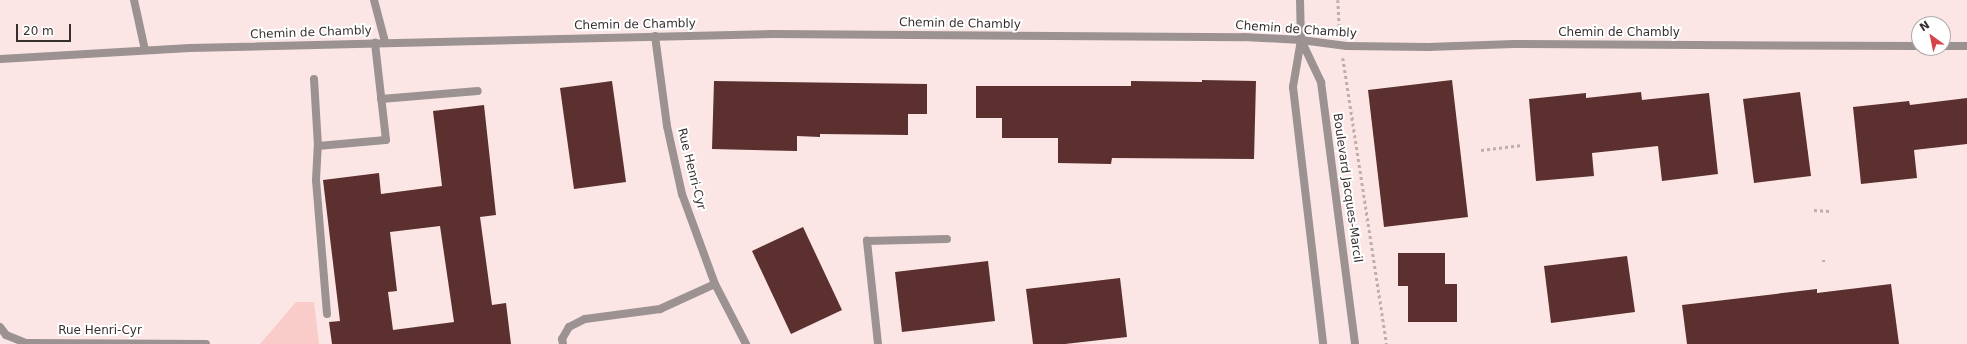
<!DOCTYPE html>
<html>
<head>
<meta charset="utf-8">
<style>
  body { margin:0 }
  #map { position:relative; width:1967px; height:344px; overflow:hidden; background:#fbe6e5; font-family:"DejaVu Sans",sans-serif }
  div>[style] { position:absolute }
  .green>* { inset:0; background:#faccc9 }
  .building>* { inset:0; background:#5b302f }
  .path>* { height:2.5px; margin-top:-1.25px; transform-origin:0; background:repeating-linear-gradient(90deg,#bfaead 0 3px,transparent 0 6px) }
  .service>* { height:8px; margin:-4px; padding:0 4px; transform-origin:4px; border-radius:4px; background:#9b9291 }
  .minor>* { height:8px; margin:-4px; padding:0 4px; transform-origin:4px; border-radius:4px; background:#9b9291 }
  .tertiary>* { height:8px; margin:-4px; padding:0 4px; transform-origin:4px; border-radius:4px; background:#9b9291 }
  span { translate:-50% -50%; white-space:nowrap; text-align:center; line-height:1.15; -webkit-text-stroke:4px #fff; paint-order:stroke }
  .street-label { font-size:12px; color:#372f2e }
  .north { position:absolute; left:1911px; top:16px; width:40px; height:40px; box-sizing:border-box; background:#fff; border:1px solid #afacab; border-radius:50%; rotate:327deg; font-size:11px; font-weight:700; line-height:16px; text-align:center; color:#372f2e }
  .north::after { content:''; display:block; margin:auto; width:14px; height:18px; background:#d5454b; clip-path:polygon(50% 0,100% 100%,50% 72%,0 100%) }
  .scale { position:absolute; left:16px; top:24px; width:55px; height:18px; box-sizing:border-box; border:2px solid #372f2e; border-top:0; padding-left:5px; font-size:12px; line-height:14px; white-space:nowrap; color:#372f2e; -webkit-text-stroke:3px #fff; paint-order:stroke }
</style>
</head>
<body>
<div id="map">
  <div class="green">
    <i style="clip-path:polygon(296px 302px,314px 302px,319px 344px,260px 344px)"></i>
  </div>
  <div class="building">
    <i style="clip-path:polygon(1202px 80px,1256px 81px,1254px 159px,1112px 158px,1111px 164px,1058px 163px,1058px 138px,1002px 138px,1002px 118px,976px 118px,976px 86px,1131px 86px,1131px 81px,1202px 82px)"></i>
    <i style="clip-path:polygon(1452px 80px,1468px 217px,1384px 227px,1368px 90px)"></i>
    <i style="clip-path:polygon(612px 81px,626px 182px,574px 189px,560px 88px)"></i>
    <i style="clip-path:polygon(714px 81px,927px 84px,927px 114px,908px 114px,908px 135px,820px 134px,820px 137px,797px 136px,797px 151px,712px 149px)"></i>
    <i style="clip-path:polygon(1641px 92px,1642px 100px,1709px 93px,1718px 174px,1662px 181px,1658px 146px,1592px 153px,1594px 176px,1536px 181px,1529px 99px,1586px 93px,1586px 98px)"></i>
    <i style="clip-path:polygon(1800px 92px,1811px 176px,1754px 183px,1743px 99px)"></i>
    <i style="clip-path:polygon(1967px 98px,1967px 144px,1914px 150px,1917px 178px,1861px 184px,1853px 107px,1909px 101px,1910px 105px)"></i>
    <i style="clip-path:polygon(evenodd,484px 105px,496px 215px,480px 217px,492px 305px,506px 303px,511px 344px,332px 344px,329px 322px,340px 321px,323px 180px,379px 173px,381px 194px,442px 186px,433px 111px,484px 105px,440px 226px,454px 322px,393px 330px,388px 292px,397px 291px,390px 232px,440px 226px)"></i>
    <i style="clip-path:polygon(803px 227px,842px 310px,791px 334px,752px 251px)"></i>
    <i style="clip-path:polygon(1398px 253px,1445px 253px,1445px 284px,1457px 284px,1457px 322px,1408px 322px,1408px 286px,1398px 286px)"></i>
    <i style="clip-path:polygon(1627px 256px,1635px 312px,1551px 323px,1544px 266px)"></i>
    <i style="clip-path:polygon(988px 261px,995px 321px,902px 332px,895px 272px)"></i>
    <i style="clip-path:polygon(1120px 278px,1127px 337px,1065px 344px,1033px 344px,1026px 289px)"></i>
    <i style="clip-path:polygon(1891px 284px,1899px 344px,1687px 344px,1682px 305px,1817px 289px,1817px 293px)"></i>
  </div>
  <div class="path">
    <i style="left:1338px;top:0;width:33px;rotate:87deg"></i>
    <i style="left:1343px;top:58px;width:289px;rotate:81.3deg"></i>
    <i style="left:1481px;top:150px;width:41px;rotate:-7deg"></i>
    <i style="left:1814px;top:210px;width:15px;rotate:4deg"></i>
    <i style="left:1822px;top:261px;width:6px"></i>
  </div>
  <div class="service">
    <i style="left:314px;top:79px;width:67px;rotate:86.6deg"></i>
    <i style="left:381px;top:99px;width:97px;rotate:-4.7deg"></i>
    <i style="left:327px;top:314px;width:134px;rotate:-94.7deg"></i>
    <i style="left:316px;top:180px;width:34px;rotate:-87deg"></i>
    <i style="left:318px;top:146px;width:68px;rotate:-5deg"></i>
    <i style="left:386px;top:140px;width:98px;rotate:-96.5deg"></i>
    <i style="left:878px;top:344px;width:104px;rotate:-96.1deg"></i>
    <i style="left:867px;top:241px;width:80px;rotate:-1.4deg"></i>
  </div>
  <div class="minor">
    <i style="left:134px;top:0;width:51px;rotate:77.6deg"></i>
    <i style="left:374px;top:0;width:43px;rotate:75.3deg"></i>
    <i style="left:1300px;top:0;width:40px;rotate:88.6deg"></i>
    <i style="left:655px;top:36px;width:91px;rotate:82.4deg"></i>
    <i style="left:667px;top:126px;width:70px;rotate:77.6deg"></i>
    <i style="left:682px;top:194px;width:96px;rotate:69.9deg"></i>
    <i style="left:715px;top:284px;width:68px;rotate:62.7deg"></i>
    <i style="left:0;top:327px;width:10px;rotate:53deg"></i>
    <i style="left:6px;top:335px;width:22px;rotate:22deg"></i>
    <i style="left:26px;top:343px;width:180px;rotate:0.3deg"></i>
    <i style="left:563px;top:344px;width:5px;rotate:-101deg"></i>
    <i style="left:562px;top:339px;width:14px;rotate:-60deg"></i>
    <i style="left:569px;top:327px;width:18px;rotate:-27deg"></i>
    <i style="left:585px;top:319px;width:76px;rotate:-7.6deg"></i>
    <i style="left:660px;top:309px;width:60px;rotate:-24.4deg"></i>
  </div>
  <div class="tertiary">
    <i style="left:1301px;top:40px;width:47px;rotate:64.5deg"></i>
    <i style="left:1321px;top:82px;width:264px;rotate:82.6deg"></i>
    <i style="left:1301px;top:40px;width:48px;rotate:99.7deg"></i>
    <i style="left:1293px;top:87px;width:259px;rotate:83.3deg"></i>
    <i style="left:1943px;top:46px;width:24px"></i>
    <i style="left:0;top:59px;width:190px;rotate:-3.3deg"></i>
    <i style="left:190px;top:48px;width:583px;rotate:-1.38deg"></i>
    <i style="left:773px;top:34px;width:471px;rotate:0.4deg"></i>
    <i style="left:1244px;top:37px;width:57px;rotate:3deg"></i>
    <i style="left:1301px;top:40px;width:46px;rotate:7.4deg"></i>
    <i style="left:1347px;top:46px;width:81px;rotate:0.7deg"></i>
    <i style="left:1428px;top:47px;width:86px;rotate:-2deg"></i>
    <i style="left:1514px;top:44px;width:405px;rotate:0.3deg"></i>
  </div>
  <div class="street-label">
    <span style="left:960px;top:24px;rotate:1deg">Chemin de Chambly</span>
    <span style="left:635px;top:25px;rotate:-1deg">Chemin de Chambly</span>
    <span style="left:1296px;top:30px;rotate:4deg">Chemin de Chambly</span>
    <span style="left:311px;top:33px;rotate:-2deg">Chemin de Chambly</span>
    <span style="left:1619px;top:33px">Chemin de Chambly</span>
    <span style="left:691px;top:169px;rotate:76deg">Rue Henri-Cyr</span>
    <span style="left:1347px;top:188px;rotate:82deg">Boulevard Jacques-Marcil</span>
    <span style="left:100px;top:331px">Rue Henri-Cyr</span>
  </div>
  <div class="north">N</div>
  <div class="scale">20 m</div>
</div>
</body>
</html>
